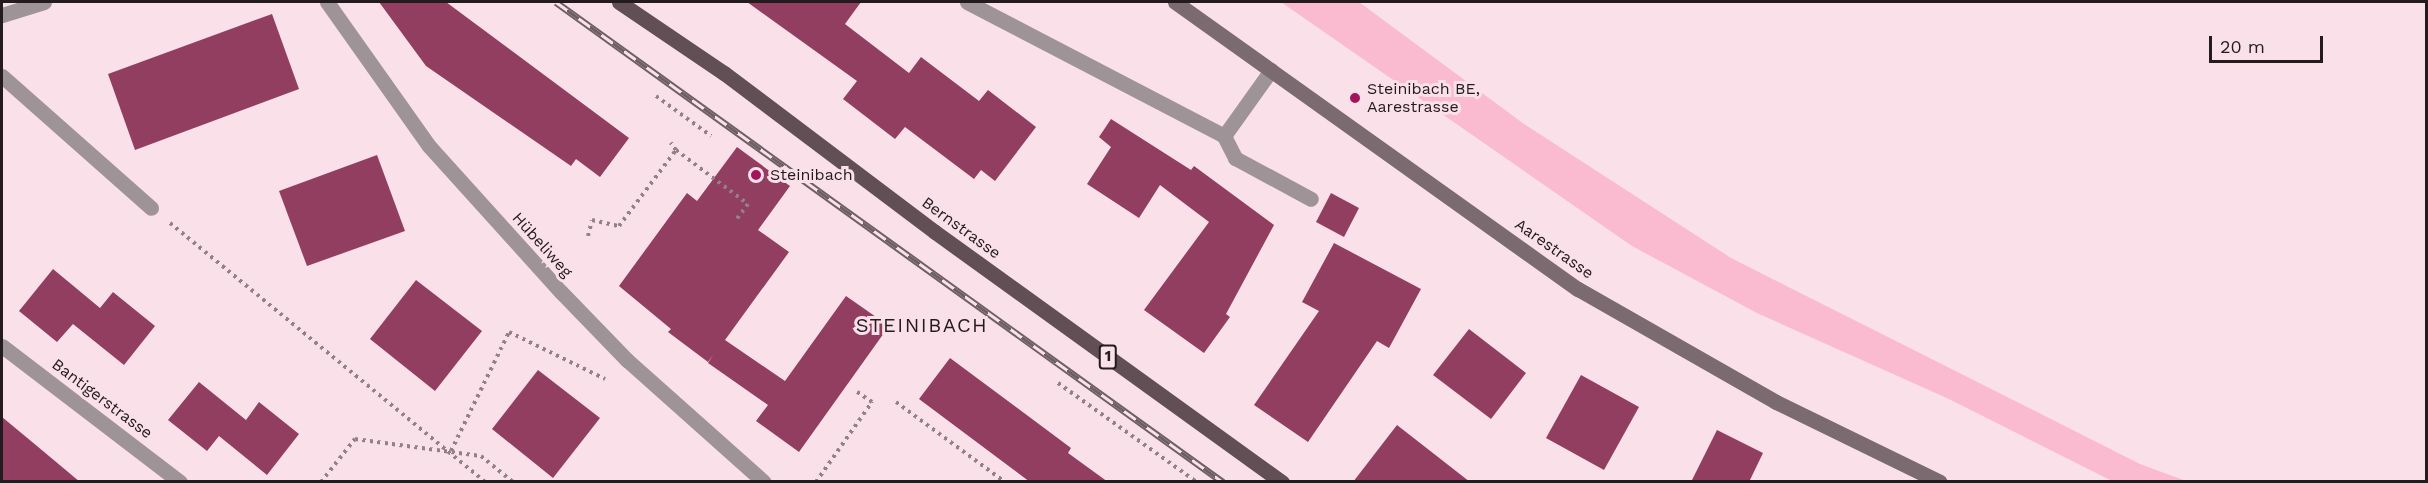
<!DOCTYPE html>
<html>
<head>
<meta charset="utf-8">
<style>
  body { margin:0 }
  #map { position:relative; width:2428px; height:483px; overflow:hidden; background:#fae0e8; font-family:"Work Sans",sans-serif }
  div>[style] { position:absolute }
  .green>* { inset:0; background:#fabacf }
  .building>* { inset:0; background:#923e60 }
  .path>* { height:4px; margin-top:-2px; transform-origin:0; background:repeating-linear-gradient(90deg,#938186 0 3px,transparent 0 7.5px) }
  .lane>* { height:15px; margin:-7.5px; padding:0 7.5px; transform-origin:7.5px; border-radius:7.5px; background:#9e9497 }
  .street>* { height:15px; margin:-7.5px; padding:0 7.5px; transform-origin:7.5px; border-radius:7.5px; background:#9e9497 }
  .secondary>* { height:15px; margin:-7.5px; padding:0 7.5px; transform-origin:7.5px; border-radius:7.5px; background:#7b6b70 }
  .primary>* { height:15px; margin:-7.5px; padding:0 7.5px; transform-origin:7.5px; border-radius:7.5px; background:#614f55 }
  .rail>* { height:7px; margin-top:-3.5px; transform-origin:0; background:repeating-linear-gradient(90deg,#fae0e8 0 14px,#6e5f64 0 28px); box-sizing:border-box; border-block:2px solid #6e5f64 }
  .dots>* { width:16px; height:16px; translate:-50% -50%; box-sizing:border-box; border:3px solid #fae0e8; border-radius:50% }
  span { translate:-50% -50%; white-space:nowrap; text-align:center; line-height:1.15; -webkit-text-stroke:6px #fae0e8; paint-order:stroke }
  .shield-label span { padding:2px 4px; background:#fae0e8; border:2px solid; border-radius:4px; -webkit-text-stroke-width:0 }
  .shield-label { font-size:15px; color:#241b1e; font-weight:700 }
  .poi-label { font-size:16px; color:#241b1e }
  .left { translate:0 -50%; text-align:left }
  .street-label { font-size:16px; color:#241b1e }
  .quarter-label { font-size:20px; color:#241b1e; letter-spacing:1.5px }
  .frame { position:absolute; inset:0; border:3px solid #241b1e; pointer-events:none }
  .scale { position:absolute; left:2209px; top:36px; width:114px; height:27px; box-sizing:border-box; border:3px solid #241b1e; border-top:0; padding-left:8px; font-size:18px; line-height:21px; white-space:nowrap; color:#241b1e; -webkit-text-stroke:4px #fae0e8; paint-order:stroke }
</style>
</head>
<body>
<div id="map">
  <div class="green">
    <i style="clip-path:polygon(1281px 2px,1359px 2px,1524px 124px,1731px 258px,2140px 464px,2186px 481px,2112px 481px,1949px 399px,1757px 313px,1632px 246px)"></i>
  </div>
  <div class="building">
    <i style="clip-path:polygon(379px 2px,446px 2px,629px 138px,600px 177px,576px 159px,571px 166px,426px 66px)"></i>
    <i style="clip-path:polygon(747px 2px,861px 2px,845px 24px,909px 73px,921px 57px,979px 101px,988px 90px,1036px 127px,995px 181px,981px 170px,974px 179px,905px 127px,895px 139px,843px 99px,857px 81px)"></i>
    <i style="clip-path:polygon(272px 14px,299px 89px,135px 150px,108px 74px)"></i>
    <i style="clip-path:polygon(1111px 119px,1191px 170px,1194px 166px,1274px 225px,1226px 314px,1230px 317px,1204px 353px,1144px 310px,1209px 222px,1160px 185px,1139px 218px,1087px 184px,1111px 147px,1099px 137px)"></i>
    <i style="clip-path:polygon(737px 147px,790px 186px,758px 230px,789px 252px,725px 340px,785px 381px,846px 296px,889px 326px,799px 452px,756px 421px,768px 405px,708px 363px,713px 355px,708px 362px,668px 332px,671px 329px,619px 286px,687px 193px,697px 201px)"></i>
    <i style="clip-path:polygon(377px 155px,405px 231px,307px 266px,279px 191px)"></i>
    <i style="clip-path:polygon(1331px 193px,1359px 208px,1344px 237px,1316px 222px)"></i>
    <i style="clip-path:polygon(1334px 243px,1421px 289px,1389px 348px,1377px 341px,1308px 442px,1254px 405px,1319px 311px,1302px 302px)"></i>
    <i style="clip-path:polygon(53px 269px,100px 308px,113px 292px,155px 326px,124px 365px,73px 324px,57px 342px,19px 311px)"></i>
    <i style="clip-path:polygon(416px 280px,482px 331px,435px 391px,370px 339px)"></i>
    <i style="clip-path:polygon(1469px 329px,1526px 373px,1491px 419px,1433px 375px)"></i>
    <i style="clip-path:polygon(950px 358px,1071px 448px,1068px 453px,1108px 482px,1030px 482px,919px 399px)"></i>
    <i style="clip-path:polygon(538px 370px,600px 418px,553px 478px,492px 429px)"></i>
    <i style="clip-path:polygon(1581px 375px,1639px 407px,1604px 470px,1546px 438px)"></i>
    <i style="clip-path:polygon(199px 382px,246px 420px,259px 402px,299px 434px,267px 475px,219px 436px,207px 451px,168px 420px)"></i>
    <i style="clip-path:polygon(2px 417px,37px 446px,80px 482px,2px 482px)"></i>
    <i style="clip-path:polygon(1397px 425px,1470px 482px,1353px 482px)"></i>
    <i style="clip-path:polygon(1717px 430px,1763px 453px,1749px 482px,1691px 482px)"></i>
  </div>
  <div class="path">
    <i style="left:656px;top:96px;width:68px;rotate:36deg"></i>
    <i style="left:676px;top:150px;width:90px;rotate:36.9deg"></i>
    <i style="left:748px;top:204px;width:21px;rotate:127deg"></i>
    <i style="left:170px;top:223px;width:408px;rotate:39.4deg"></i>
    <i style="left:588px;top:236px;width:16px;rotate:-76deg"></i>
    <i style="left:592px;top:220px;width:28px;rotate:13deg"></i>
    <i style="left:619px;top:226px;width:95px;rotate:-53.1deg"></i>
    <i style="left:676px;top:150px;width:9px;rotate:-126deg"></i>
    <i style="left:1058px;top:383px;width:171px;rotate:35.5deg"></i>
    <i style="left:896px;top:402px;width:135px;rotate:36.3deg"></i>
    <i style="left:451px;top:451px;width:132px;rotate:-64deg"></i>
    <i style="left:509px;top:332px;width:107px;rotate:26.1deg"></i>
    <i style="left:321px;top:482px;width:55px;rotate:-51.7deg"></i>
    <i style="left:355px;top:439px;width:127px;rotate:7.7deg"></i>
    <i style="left:481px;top:456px;width:41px;rotate:39.1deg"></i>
    <i style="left:816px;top:482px;width:98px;rotate:-55deg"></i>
    <i style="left:872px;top:402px;width:18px;rotate:-146deg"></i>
  </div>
  <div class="lane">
    <i style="left:967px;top:2px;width:290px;rotate:27.5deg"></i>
    <i style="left:1224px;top:136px;width:81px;rotate:-54.5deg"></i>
    <i style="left:2px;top:76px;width:199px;rotate:41.5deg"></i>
    <i style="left:1224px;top:136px;width:25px;rotate:63deg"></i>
    <i style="left:1235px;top:158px;width:86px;rotate:28.3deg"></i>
  </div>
  <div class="street">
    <i style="left:327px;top:2px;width:176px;rotate:54.7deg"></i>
    <i style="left:429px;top:146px;width:197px;rotate:47.9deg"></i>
    <i style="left:561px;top:292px;width:95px;rotate:45.9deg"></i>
    <i style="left:627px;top:360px;width:183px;rotate:41.7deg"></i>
    <i style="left:2px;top:15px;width:44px;rotate:-17.2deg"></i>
    <i style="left:2px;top:346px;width:224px;rotate:37.4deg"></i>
  </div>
  <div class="secondary">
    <i style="left:1175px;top:2px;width:495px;rotate:35.5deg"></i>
    <i style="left:1578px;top:289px;width:228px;rotate:29.7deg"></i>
    <i style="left:1776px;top:402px;width:182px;rotate:26deg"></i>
  </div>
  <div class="primary">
    <i style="left:619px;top:2px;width:127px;rotate:34.1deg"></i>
    <i style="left:724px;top:73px;width:264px;rotate:37deg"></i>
    <i style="left:935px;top:232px;width:428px;rotate:35.8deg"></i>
  </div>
  <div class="rail">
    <i style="left:556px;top:2px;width:822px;rotate:35.74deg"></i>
  </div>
  <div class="dots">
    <i style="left:1355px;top:98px;background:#a2155d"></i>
    <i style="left:756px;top:175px;background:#a2155d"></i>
  </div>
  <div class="shield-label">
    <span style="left:1108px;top:357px">1</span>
  </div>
  <div class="poi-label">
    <span class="left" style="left:1367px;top:98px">Steinibach BE,<br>Aarestrasse</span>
    <span class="left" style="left:770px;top:175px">Steinibach</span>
  </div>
  <div class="street-label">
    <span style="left:961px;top:228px;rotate:36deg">Bernstrasse</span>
    <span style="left:542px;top:245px;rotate:48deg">Hübeliweg</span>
    <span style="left:1554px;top:249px;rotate:35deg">Aarestrasse</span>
    <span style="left:102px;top:399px;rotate:37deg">Bantigerstrasse</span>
  </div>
  <div class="quarter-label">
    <span style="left:922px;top:325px">STEINIBACH</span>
  </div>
  <div class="frame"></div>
  <div class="scale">20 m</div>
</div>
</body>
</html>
